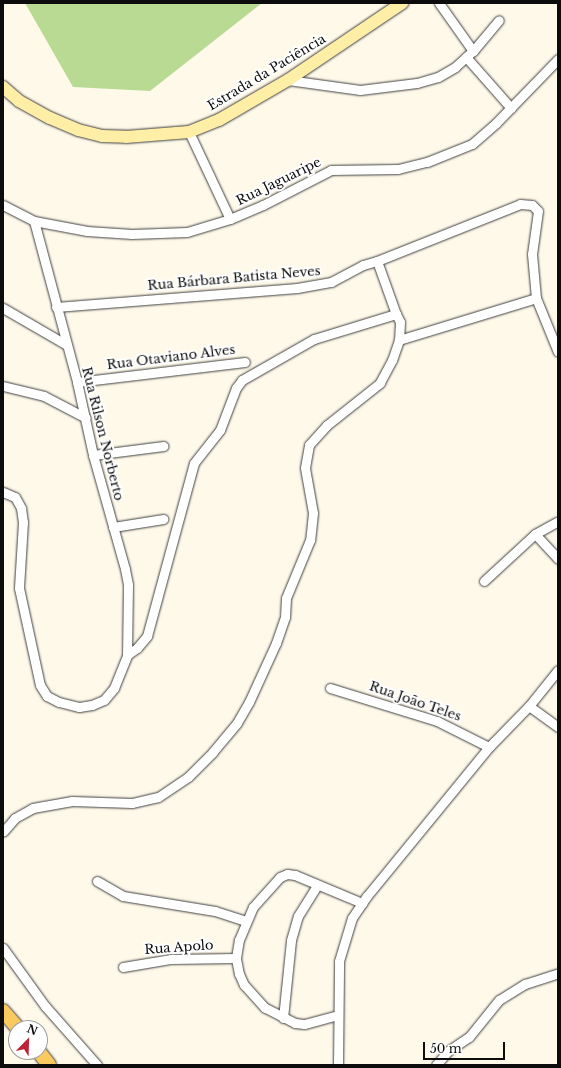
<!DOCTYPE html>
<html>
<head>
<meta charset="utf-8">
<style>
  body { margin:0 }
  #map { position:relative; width:561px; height:1068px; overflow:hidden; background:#fff9ea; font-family:"Libre Baskerville",serif }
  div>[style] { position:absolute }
  .forest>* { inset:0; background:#b8da93 }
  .roads { filter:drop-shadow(0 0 1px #3f3f3f) drop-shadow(0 0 1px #3f3f3f) }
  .street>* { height:9px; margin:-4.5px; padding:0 4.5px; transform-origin:4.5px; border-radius:4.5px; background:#fff }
  .secondary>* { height:12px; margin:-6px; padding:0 6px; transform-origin:6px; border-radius:6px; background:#ffeea5 }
  .primary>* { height:14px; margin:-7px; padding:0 7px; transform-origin:7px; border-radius:7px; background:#fac95f }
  span { translate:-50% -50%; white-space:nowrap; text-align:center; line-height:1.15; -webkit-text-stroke:4px #fff; paint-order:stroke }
  .street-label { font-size:13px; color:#0c0c0c }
  .frame { position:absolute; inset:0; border:4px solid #0c0c0c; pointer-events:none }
  .north { position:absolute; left:8px; top:1020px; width:40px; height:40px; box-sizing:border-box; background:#fff; border:1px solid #9e9e9e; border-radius:50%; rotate:23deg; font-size:11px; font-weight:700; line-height:16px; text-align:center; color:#0c0c0c }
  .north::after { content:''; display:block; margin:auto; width:14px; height:18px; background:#bc2336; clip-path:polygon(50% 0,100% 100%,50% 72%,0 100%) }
  .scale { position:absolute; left:423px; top:1042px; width:82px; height:18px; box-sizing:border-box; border:2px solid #0c0c0c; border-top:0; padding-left:5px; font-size:12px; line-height:14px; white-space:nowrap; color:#0c0c0c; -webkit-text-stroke:3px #fff; paint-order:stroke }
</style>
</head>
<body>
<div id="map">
  <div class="forest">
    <i style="clip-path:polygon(25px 3px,262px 3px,150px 91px,73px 87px)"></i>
  </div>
  <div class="roads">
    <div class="street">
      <i style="left:439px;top:3px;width:59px;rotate:54.7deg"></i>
      <i style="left:466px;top:57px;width:68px;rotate:48.6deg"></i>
      <i style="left:288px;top:80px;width:73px;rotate:7.9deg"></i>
      <i style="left:360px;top:90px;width:57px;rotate:-7deg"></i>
      <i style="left:417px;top:83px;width:22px;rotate:-16deg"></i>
      <i style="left:438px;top:77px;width:20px;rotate:-30deg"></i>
      <i style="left:455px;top:67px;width:24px;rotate:-42deg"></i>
      <i style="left:473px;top:51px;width:40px;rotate:-50deg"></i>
      <i style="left:189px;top:132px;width:96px;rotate:64.8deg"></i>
      <i style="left:3px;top:205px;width:35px;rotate:27deg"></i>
      <i style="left:34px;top:221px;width:54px;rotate:10.7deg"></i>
      <i style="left:87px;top:231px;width:45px;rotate:3.8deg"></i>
      <i style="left:132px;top:234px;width:55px;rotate:-2.1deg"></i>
      <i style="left:187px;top:232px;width:45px;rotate:-16.8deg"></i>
      <i style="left:230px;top:219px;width:36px;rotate:-23deg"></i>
      <i style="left:263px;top:205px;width:76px;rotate:-27.2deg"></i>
      <i style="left:331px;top:170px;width:67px;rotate:-0.9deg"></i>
      <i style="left:398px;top:169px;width:30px;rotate:-14deg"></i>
      <i style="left:427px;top:162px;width:48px;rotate:-21.8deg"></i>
      <i style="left:472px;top:144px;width:32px;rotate:-41deg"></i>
      <i style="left:496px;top:123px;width:89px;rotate:-45.9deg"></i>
      <i style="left:34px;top:221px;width:167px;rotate:75deg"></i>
      <i style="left:77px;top:382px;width:75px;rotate:77.6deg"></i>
      <i style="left:93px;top:455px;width:118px;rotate:74.3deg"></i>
      <i style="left:125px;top:569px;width:16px;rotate:79deg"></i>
      <i style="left:128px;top:585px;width:70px;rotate:90.8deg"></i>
      <i style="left:377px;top:261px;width:154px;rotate:-21.7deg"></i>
      <i style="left:520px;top:204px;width:12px;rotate:5deg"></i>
      <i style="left:532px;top:205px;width:8px;rotate:45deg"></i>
      <i style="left:538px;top:211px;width:43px;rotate:97.9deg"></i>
      <i style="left:532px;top:254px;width:44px;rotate:84.8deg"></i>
      <i style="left:536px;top:298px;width:58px;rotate:67.8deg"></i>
      <i style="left:56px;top:307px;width:242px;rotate:-4.5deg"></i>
      <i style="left:297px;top:288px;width:35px;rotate:-10deg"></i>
      <i style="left:331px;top:282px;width:36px;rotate:-28deg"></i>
      <i style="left:363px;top:265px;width:15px;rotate:-16deg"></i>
      <i style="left:377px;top:261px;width:56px;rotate:70.3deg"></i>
      <i style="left:3px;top:308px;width:72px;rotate:30.1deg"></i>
      <i style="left:399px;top:340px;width:143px;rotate:-17deg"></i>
      <i style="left:77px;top:382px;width:169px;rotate:-6.8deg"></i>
      <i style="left:3px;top:386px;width:42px;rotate:13.7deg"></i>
      <i style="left:44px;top:396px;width:47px;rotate:27.6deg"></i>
      <i style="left:93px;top:455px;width:71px;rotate:-7.3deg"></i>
      <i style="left:3px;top:492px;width:13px;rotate:23deg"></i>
      <i style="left:15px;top:497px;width:13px;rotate:61deg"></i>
      <i style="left:21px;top:508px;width:14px;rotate:82deg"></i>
      <i style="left:23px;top:522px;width:66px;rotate:93.5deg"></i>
      <i style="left:19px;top:588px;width:99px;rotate:77.8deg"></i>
      <i style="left:40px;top:685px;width:13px;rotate:58deg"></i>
      <i style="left:47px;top:696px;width:13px;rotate:27deg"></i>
      <i style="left:59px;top:702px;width:21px;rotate:14deg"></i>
      <i style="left:79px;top:707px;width:13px;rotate:-9deg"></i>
      <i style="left:92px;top:705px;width:13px;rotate:-23deg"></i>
      <i style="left:104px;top:700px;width:16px;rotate:-50deg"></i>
      <i style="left:114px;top:688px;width:35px;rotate:-68deg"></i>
      <i style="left:127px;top:655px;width:12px;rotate:-35deg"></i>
      <i style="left:137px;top:648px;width:16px;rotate:-50deg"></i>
      <i style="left:147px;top:636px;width:179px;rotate:-74.8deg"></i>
      <i style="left:194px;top:463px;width:42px;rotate:-51.8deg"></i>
      <i style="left:220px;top:430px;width:45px;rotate:-69.1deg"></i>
      <i style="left:236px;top:388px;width:10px;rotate:-53deg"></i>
      <i style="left:242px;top:380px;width:83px;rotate:-29.7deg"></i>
      <i style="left:314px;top:339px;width:86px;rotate:-17deg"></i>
      <i style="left:396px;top:314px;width:9px;rotate:63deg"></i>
      <i style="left:400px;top:322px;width:18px;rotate:93deg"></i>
      <i style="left:399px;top:340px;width:21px;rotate:109deg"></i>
      <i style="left:392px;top:360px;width:26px;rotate:118deg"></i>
      <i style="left:380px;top:383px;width:68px;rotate:141.6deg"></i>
      <i style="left:327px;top:425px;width:27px;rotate:132deg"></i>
      <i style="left:309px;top:445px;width:23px;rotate:100deg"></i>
      <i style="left:305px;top:468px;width:46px;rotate:79.9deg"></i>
      <i style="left:313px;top:513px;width:27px;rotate:96deg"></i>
      <i style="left:310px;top:540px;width:63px;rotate:112.5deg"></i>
      <i style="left:286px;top:598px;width:19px;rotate:93deg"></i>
      <i style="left:285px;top:617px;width:28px;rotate:109deg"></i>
      <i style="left:276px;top:643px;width:65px;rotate:114.6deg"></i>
      <i style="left:249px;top:702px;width:24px;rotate:120deg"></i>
      <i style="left:237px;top:723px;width:38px;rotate:130deg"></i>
      <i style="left:213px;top:752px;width:35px;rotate:135deg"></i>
      <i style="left:188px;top:777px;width:36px;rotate:146deg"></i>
      <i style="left:158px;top:797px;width:27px;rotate:167deg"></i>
      <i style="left:132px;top:803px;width:60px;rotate:-178.1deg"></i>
      <i style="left:72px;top:801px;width:40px;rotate:170deg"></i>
      <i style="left:33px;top:808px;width:21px;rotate:151deg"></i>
      <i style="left:15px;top:818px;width:18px;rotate:131deg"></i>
      <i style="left:113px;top:527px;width:51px;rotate:-9.1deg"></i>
      <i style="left:535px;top:534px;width:34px;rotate:47deg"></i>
      <i style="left:484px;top:581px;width:69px;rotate:-42.7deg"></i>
      <i style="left:535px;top:534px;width:26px;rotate:-29deg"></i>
      <i style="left:330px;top:688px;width:112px;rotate:17.1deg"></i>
      <i style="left:437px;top:721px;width:58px;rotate:26.6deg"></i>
      <i style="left:529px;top:706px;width:36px;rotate:36deg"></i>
      <i style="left:97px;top:881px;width:30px;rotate:30deg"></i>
      <i style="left:123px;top:896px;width:93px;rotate:9.3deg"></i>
      <i style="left:215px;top:911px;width:32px;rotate:18deg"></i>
      <i style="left:3px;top:948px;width:72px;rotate:54.1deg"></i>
      <i style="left:45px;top:1006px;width:79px;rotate:48.6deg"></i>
      <i style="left:123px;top:967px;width:49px;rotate:-9.5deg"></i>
      <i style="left:171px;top:959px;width:65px;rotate:-0.9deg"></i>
      <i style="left:338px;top:1015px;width:35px;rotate:165deg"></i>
      <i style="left:304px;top:1024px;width:9px;rotate:-174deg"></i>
      <i style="left:295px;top:1023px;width:34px;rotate:-153deg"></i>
      <i style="left:265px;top:1008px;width:31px;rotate:-132deg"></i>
      <i style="left:244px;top:985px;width:12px;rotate:-114deg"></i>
      <i style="left:239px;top:974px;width:16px;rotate:-101deg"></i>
      <i style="left:236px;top:958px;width:18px;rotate:-81deg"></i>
      <i style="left:239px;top:940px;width:36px;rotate:-67deg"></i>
      <i style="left:253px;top:907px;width:40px;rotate:-48deg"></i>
      <i style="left:280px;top:877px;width:8px;rotate:-23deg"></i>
      <i style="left:287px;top:874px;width:8px;rotate:7deg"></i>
      <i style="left:295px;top:875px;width:73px;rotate:22.7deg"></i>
      <i style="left:283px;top:1018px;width:78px;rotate:-84.1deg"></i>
      <i style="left:291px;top:940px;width:25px;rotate:-74deg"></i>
      <i style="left:298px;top:916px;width:36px;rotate:-58deg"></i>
      <i style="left:338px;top:1065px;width:104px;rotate:-89.4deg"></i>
      <i style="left:339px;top:961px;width:45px;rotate:-73.2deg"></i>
      <i style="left:352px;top:918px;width:27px;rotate:-56deg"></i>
      <i style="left:367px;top:896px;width:193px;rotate:-50.7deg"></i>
      <i style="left:489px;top:747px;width:57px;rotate:-45.7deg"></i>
      <i style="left:529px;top:706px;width:46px;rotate:-51.1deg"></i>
      <i style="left:436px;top:1065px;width:18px;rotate:-49deg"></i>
      <i style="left:448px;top:1051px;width:25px;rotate:-34deg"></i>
      <i style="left:469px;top:1037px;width:48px;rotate:-51deg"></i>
      <i style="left:499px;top:1000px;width:31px;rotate:-32deg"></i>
      <i style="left:525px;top:984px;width:35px;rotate:-18deg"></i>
    </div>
    <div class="secondary">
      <i style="left:3px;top:87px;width:21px;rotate:41deg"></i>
      <i style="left:19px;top:101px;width:35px;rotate:29deg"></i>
      <i style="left:50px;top:118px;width:30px;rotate:23deg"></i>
      <i style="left:78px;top:130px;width:25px;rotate:14deg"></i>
      <i style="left:102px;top:136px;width:24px;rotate:2deg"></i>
      <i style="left:126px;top:137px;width:63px;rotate:-4.5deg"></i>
      <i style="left:189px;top:132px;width:32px;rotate:-22deg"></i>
      <i style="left:219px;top:120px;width:80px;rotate:-30.1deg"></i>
      <i style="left:288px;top:80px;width:138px;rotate:-34deg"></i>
    </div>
    <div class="primary">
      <i style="left:3px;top:1011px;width:23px;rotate:49deg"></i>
      <i style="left:39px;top:1052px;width:16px;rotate:52deg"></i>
    </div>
  </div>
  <div class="street-label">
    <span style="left:267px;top:73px;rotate:-31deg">Estrada da Paciência</span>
    <span style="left:279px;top:182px;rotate:-26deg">Rua Jaguaripe</span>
    <span style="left:234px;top:279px;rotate:-5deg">Rua Bárbara Batista Neves</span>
    <span style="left:171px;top:358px;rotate:-7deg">Rua Otaviano Alves</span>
    <span style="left:102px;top:434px;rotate:76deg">Rua Rilson Norberto</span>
    <span style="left:415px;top:702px;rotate:19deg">Rua João Teles</span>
    <span style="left:179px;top:948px;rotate:-4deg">Rua Apolo</span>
  </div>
  <div class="frame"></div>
  <div class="north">N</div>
  <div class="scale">50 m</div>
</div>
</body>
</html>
